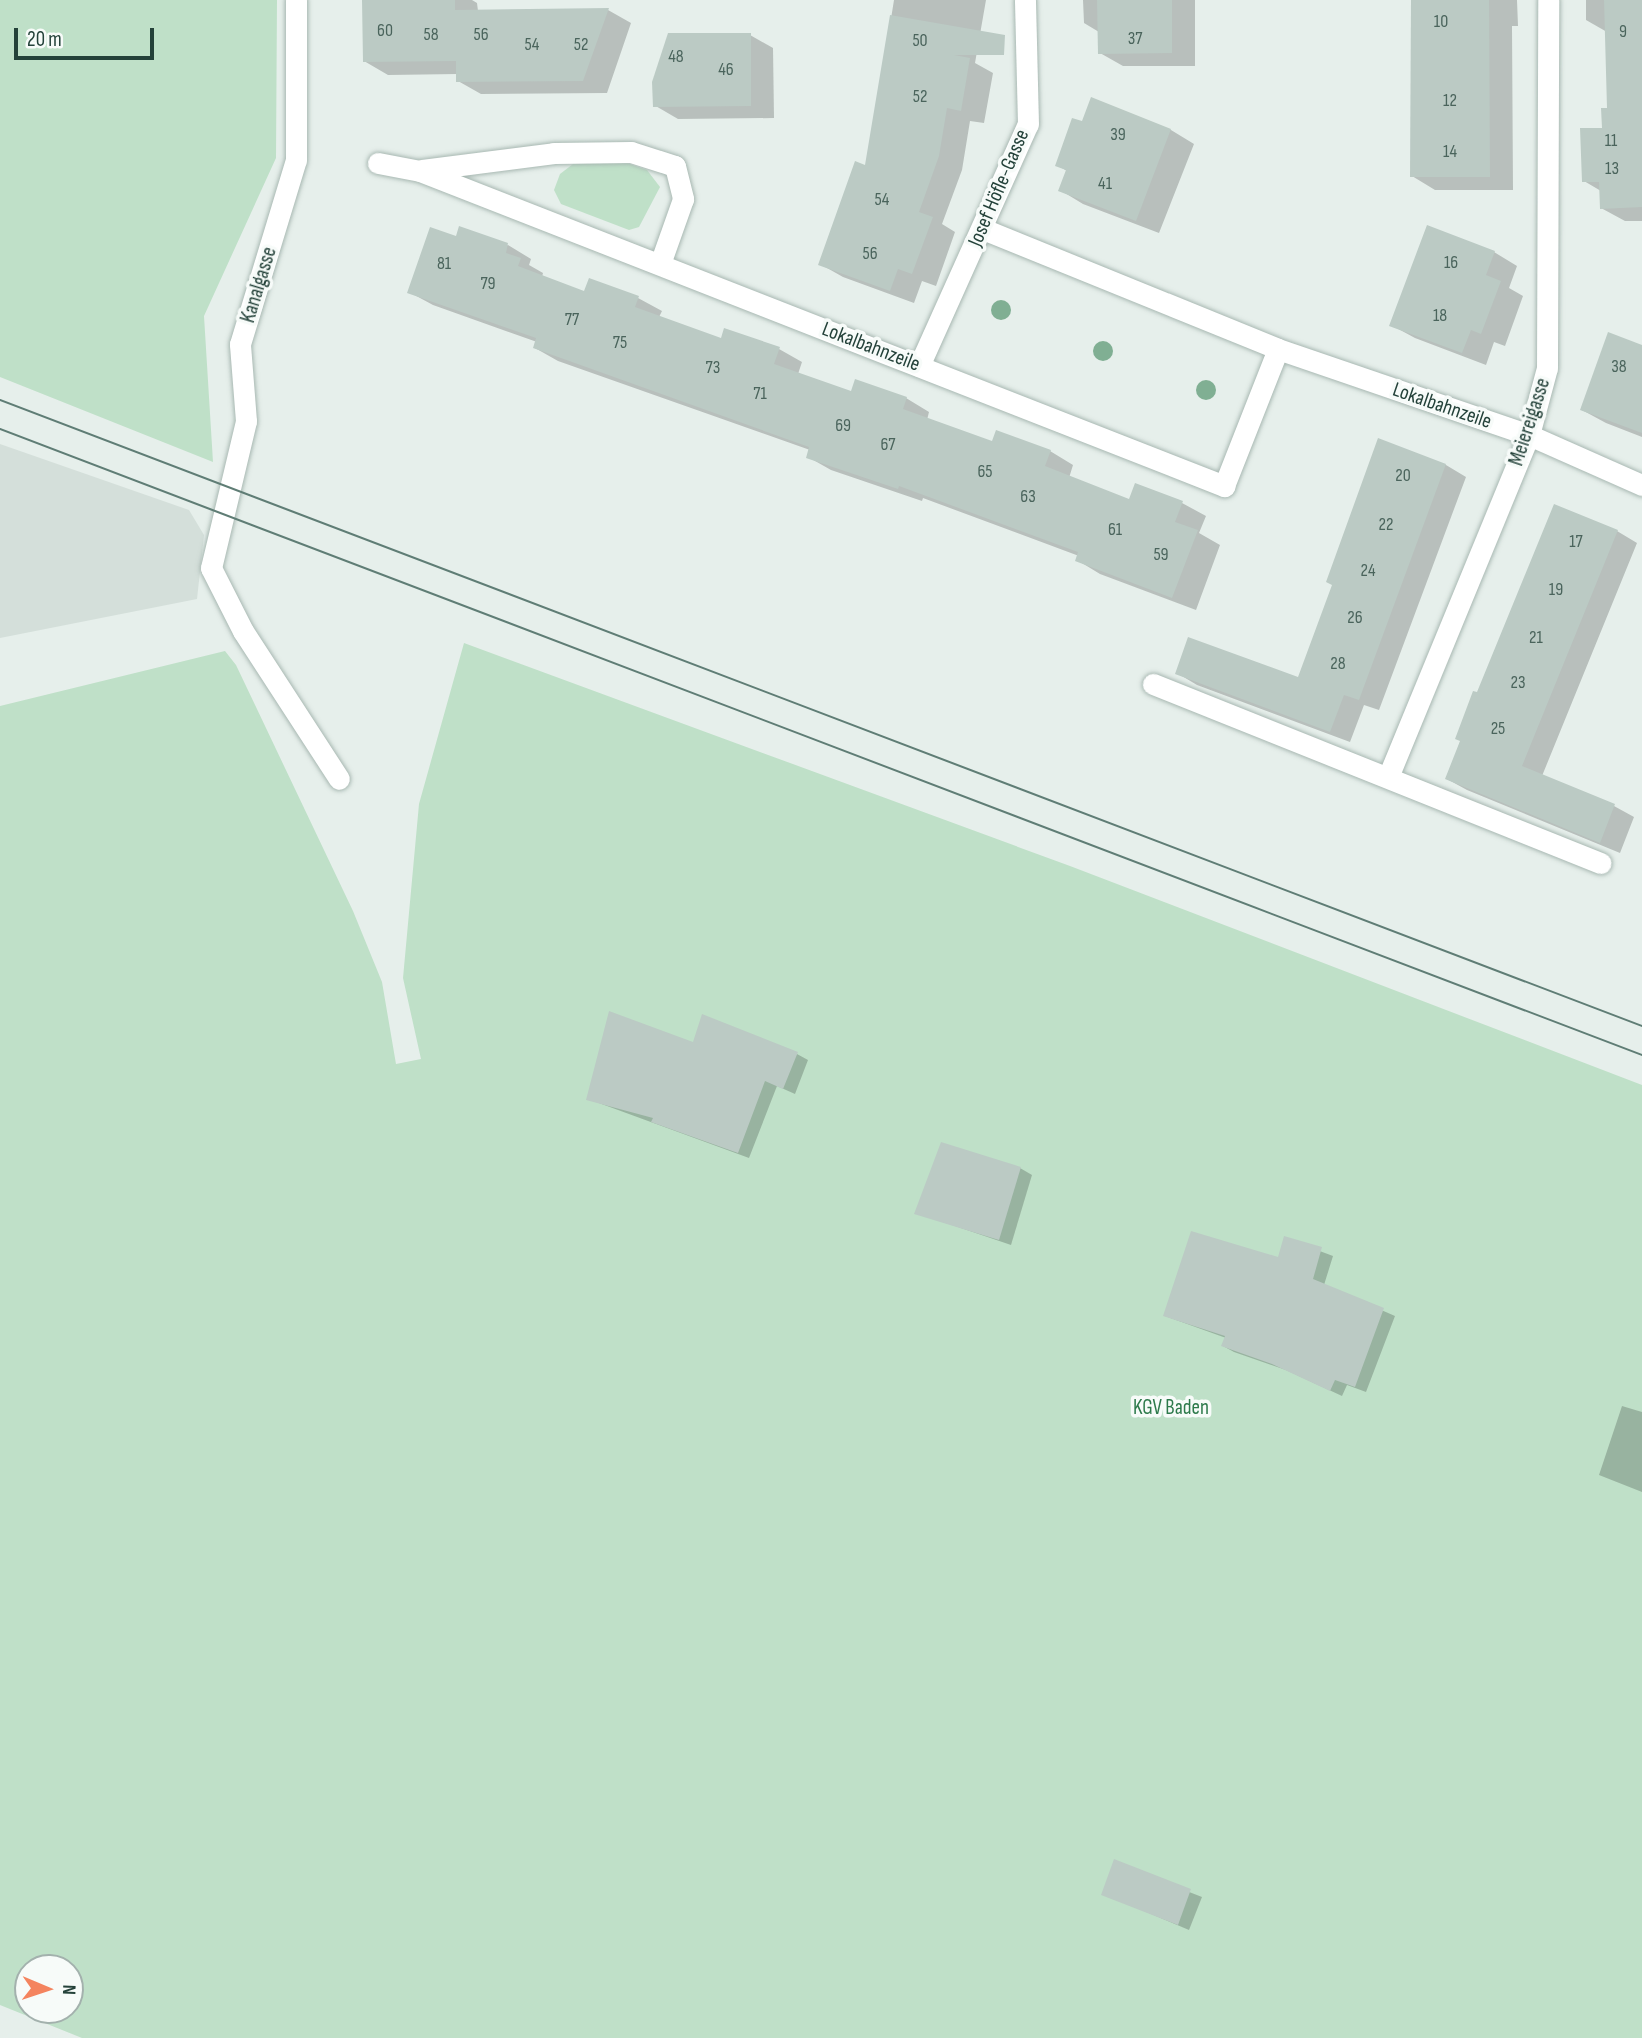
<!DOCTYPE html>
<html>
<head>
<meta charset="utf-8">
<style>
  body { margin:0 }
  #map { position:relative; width:1642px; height:2038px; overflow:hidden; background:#e6efeb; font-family:"Sofia Sans Condensed",sans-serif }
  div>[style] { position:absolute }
  .built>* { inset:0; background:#d4dfda }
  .green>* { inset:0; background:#bfe0c8 }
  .shadow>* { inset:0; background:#0003 }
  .building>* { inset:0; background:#bbcac4 }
  .roads { filter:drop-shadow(0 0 2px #a8b8b2) drop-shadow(0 0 2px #a8b8b2) }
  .service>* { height:21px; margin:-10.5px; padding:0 10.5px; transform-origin:10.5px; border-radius:10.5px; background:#fff }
  .minor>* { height:21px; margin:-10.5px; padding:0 10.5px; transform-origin:10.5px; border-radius:10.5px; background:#fff }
  .tram>* { height:2px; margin:-1px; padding:0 1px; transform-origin:1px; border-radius:1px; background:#5f7d75 }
  .trees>* { width:20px; height:20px; margin:-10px; border-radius:50%; background:#80af93 }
  span { translate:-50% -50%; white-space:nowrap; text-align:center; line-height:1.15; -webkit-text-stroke:7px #f7fbf9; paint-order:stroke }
  .number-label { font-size:18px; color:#4a645c }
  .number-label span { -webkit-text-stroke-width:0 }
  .street-label { font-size:21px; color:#24423a }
  .park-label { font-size:21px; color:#2d7a4b }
  .north { position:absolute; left:14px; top:1954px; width:70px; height:70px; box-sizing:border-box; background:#f7fbf9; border:2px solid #a3b1ad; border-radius:50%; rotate:92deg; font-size:19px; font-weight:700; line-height:28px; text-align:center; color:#24423a }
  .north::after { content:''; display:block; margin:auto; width:24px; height:32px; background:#f4845f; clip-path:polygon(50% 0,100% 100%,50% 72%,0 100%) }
  .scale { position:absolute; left:14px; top:28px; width:140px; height:32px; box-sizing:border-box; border:4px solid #24423a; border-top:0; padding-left:9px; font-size:21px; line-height:24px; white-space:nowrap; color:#24423a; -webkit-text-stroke:5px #f7fbf9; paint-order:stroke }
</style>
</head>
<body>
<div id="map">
  <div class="built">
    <i style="clip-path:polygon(0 444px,189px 510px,204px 535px,197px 599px,0 638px)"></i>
  </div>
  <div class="green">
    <i style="clip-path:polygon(0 0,277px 0,276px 158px,204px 316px,213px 462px,0 377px)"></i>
    <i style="clip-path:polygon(599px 161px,627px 163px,647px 170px,660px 187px,639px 227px,629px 230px,561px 204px,554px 190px,560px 174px,573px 164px)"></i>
    <i style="clip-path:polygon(evenodd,464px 643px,1070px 866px,1642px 1085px,1642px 2038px,82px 2038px,0 2005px,0 706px,225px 651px,236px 665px,353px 911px,382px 982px,396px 1064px,421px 1059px,403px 978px,419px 804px,464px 643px,28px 1968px,70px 1968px,70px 2010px,28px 2010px,28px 1968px)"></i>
  </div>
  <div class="shadow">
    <i style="clip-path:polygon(364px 0,472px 0,477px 3px,478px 11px,608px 10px,631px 23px,607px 93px,481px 94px,458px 81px,458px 74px,388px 75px,364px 61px)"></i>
    <i style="clip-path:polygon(894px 0,986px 0,975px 63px,993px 73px,984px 123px,970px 121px,962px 170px,942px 224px,955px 232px,936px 286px,922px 281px,914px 303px,843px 277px,820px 264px,867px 168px)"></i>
    <i style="clip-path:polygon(1083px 0,1195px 0,1195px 66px,1123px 66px,1100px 53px,1099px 32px,1084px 23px)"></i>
    <i style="clip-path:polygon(1411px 0,1517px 0,1518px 26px,1512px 26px,1513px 190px,1435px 190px,1412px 176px)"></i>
    <i style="clip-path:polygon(1586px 0,1642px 0,1642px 221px,1625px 221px,1601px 208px,1601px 191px,1584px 181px,1609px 109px,1607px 32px,1586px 20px)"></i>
    <i style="clip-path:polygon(750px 35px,773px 48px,774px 118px,678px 119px,654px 105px)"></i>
    <i style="clip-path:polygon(1092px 100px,1171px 130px,1194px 144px,1159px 233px,1083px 204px,1060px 190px,1067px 171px,1057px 165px,1083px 124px)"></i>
    <i style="clip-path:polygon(508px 245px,531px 259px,529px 265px,543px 273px,542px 277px,585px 294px,590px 280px,638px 298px,662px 311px,659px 317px,722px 340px,779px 349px,802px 362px,798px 374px,852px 393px,906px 398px,929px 412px,927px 420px,993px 443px,1050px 451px,1073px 465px,1069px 478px,1130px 501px,1136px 485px,1182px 503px,1206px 516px,1199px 533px,1220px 545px,1196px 610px,1100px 574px,1077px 560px,1079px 556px,923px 498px,922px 501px,831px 470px,808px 457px,810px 450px,558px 361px,535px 348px,537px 342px,433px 305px,409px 292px)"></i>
    <i style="clip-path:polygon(1494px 252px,1517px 266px,1509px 288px,1523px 296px,1505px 346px,1494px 342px,1486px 365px,1415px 338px,1391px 325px)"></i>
    <i style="clip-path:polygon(1642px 347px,1642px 437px,1606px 423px,1582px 410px)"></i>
    <i style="clip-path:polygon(1379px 440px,1446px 465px,1466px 477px,1379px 710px,1364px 705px,1350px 742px,1197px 685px,1177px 673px,1299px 680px,1334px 585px)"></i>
    <i style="clip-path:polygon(1617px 531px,1637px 543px,1542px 776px,1614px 806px,1634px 817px,1620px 853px,1467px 790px,1447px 779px,1477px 694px)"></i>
    <i style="clip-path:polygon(797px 1054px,808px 1060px,795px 1094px,777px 1086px,749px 1158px,588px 1099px)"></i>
    <i style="clip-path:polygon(1020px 1168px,1032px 1175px,1011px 1245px,917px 1213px)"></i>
    <i style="clip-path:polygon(1285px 1238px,1333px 1256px,1324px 1285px,1395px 1316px,1366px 1392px,1347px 1385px,1342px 1396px,1286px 1370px,1234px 1352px,1223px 1346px,1226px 1338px,1165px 1316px,1279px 1259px)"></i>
    <i style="clip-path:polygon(1622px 1406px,1642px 1412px,1642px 1492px,1599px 1475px)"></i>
    <i style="clip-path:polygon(1115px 1863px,1202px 1897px,1189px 1930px,1104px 1894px)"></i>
  </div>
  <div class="building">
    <i style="clip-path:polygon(362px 0,455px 0,455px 10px,609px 8px,583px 81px,456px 82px,456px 61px,363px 62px)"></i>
    <i style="clip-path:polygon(1097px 0,1172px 0,1172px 53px,1098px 54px)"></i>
    <i style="clip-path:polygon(1411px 0,1489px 0,1490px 177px,1410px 177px)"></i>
    <i style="clip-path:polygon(1604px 0,1642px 0,1642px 207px,1600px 209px,1599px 182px,1582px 182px,1580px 128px,1602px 128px,1601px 108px,1607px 108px)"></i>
    <i style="clip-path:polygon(890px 15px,1005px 35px,1004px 55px,954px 55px,970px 58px,961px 111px,947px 108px,939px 156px,919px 212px,933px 217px,912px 274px,898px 269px,890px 291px,818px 265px,855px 161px,865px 165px)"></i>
    <i style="clip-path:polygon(668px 33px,751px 33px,751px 106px,653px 107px,652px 82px)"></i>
    <i style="clip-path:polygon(1091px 97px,1171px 129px,1136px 221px,1058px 191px,1066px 170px,1055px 166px,1072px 118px,1082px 121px)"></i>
    <i style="clip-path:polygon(1427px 225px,1495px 251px,1486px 275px,1501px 281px,1481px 334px,1471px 330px,1462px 353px,1389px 326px)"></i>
    <i style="clip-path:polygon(459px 226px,508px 243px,506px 253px,521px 258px,518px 266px,584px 291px,589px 278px,639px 296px,635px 307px,721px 338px,724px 328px,780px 347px,774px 364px,851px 391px,855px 379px,907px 397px,903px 409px,992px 441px,996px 430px,1051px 450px,1045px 466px,1129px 499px,1135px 483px,1183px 501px,1175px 522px,1198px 530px,1172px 598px,1075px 561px,1078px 552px,899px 486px,898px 489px,806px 458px,809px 447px,533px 348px,536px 338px,407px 293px,430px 227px,456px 236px)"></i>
    <i style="clip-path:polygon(1608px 332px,1642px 345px,1642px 433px,1580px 410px)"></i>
    <i style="clip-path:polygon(1378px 438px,1446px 464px,1359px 700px,1344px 695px,1330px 732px,1175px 674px,1188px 637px,1298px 677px,1332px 585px,1326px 582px)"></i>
    <i style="clip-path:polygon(1554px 504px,1618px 530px,1522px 766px,1615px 804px,1600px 843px,1445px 779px,1460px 741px,1455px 739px,1473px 691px,1477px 692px)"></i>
    <i style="clip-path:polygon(609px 1011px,693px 1042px,702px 1014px,798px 1052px,783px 1089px,765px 1081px,738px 1153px,651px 1122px,653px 1118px,586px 1100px)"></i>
    <i style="clip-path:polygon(941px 1142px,1021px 1167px,999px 1240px,914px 1214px)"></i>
    <i style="clip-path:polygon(1191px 1231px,1278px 1257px,1284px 1236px,1322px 1247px,1313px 1279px,1384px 1308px,1355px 1387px,1335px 1380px,1330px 1391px,1272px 1364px,1221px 1346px,1225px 1336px,1163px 1316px)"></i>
    <i style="clip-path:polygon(1114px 1859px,1191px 1889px,1178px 1925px,1101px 1895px)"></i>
  </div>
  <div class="roads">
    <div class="service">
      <i style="left:211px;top:568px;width:71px;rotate:63.1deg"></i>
      <i style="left:243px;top:631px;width:176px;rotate:57deg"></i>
    </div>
    <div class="minor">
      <i style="left:378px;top:163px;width:43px;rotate:10.8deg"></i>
      <i style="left:420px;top:171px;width:864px;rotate:21.39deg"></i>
      <i style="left:1224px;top:486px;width:147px;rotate:-68.5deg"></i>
      <i style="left:422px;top:170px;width:133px;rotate:-7.3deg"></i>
      <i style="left:554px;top:153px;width:77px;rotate:-0.7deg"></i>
      <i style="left:631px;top:152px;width:46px;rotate:17.7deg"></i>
      <i style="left:675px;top:166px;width:34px;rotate:76deg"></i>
      <i style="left:683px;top:199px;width:69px;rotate:109.5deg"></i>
      <i style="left:983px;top:229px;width:318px;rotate:22.1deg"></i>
      <i style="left:1278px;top:349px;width:265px;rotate:18.9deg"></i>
      <i style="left:1529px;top:435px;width:124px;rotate:23.9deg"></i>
      <i style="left:919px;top:366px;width:265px;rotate:-65.8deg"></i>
      <i style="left:1028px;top:124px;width:124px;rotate:-91.4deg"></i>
      <i style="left:211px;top:568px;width:151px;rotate:-76.6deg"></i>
      <i style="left:246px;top:421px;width:77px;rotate:-94.5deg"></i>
      <i style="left:240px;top:344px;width:192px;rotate:-73.1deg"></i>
      <i style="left:296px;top:160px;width:160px;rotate:-90deg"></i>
      <i style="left:1153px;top:684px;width:482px;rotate:21.8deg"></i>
      <i style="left:1388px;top:777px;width:370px;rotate:-67.6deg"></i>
      <i style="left:1529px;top:435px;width:69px;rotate:-75deg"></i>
      <i style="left:1547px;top:368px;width:368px;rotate:-89.8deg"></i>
    </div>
  </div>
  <div class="tram">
    <i style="left:0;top:400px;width:1757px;rotate:20.87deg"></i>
    <i style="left:0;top:429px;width:1757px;rotate:20.87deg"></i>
  </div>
  <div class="trees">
    <i style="left:1001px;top:310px"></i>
    <i style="left:1103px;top:351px"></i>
    <i style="left:1206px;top:390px"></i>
  </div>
  <div class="number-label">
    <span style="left:1441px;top:22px">10</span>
    <span style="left:385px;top:31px">60</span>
    <span style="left:1623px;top:32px">9</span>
    <span style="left:431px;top:35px">58</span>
    <span style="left:481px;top:35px">56</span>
    <span style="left:1135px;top:39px">37</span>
    <span style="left:920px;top:41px">50</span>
    <span style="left:532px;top:45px">54</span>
    <span style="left:581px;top:45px">52</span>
    <span style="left:676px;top:57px">48</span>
    <span style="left:726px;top:70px">46</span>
    <span style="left:920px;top:97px">52</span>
    <span style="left:1450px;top:101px">12</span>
    <span style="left:1118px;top:135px">39</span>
    <span style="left:1611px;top:141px">11</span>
    <span style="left:1450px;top:152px">14</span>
    <span style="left:1612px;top:169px">13</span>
    <span style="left:1105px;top:184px">41</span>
    <span style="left:882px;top:200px">54</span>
    <span style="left:870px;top:254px">56</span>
    <span style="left:1451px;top:263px">16</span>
    <span style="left:444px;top:264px">81</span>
    <span style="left:488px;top:284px">79</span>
    <span style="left:1440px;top:316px">18</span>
    <span style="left:572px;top:320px">77</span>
    <span style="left:620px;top:343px">75</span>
    <span style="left:1619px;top:367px">38</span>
    <span style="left:713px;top:368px">73</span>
    <span style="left:760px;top:394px">71</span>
    <span style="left:843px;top:426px">69</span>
    <span style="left:888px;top:445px">67</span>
    <span style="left:985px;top:472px">65</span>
    <span style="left:1403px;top:476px">20</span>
    <span style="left:1028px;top:497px">63</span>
    <span style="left:1386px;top:525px">22</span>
    <span style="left:1115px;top:530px">61</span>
    <span style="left:1576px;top:542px">17</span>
    <span style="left:1161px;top:555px">59</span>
    <span style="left:1368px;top:571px">24</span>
    <span style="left:1556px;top:590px">19</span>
    <span style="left:1355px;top:618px">26</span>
    <span style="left:1536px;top:638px">21</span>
    <span style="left:1338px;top:664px">28</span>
    <span style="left:1518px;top:683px">23</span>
    <span style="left:1498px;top:729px">25</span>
  </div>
  <div class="street-label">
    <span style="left:999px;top:188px;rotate:-67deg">Josef Höfle-Gasse</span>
    <span style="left:259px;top:285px;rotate:-73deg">Kanalgasse</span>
    <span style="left:871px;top:347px;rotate:21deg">Lokalbahnzeile</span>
    <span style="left:1442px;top:406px;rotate:19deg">Lokalbahnzeile</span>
    <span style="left:1530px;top:422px;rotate:-72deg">Meiereigasse</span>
  </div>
  <div class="park-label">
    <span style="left:1171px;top:1408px">KGV Baden</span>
  </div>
  <div class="north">N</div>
  <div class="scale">20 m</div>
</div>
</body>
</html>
